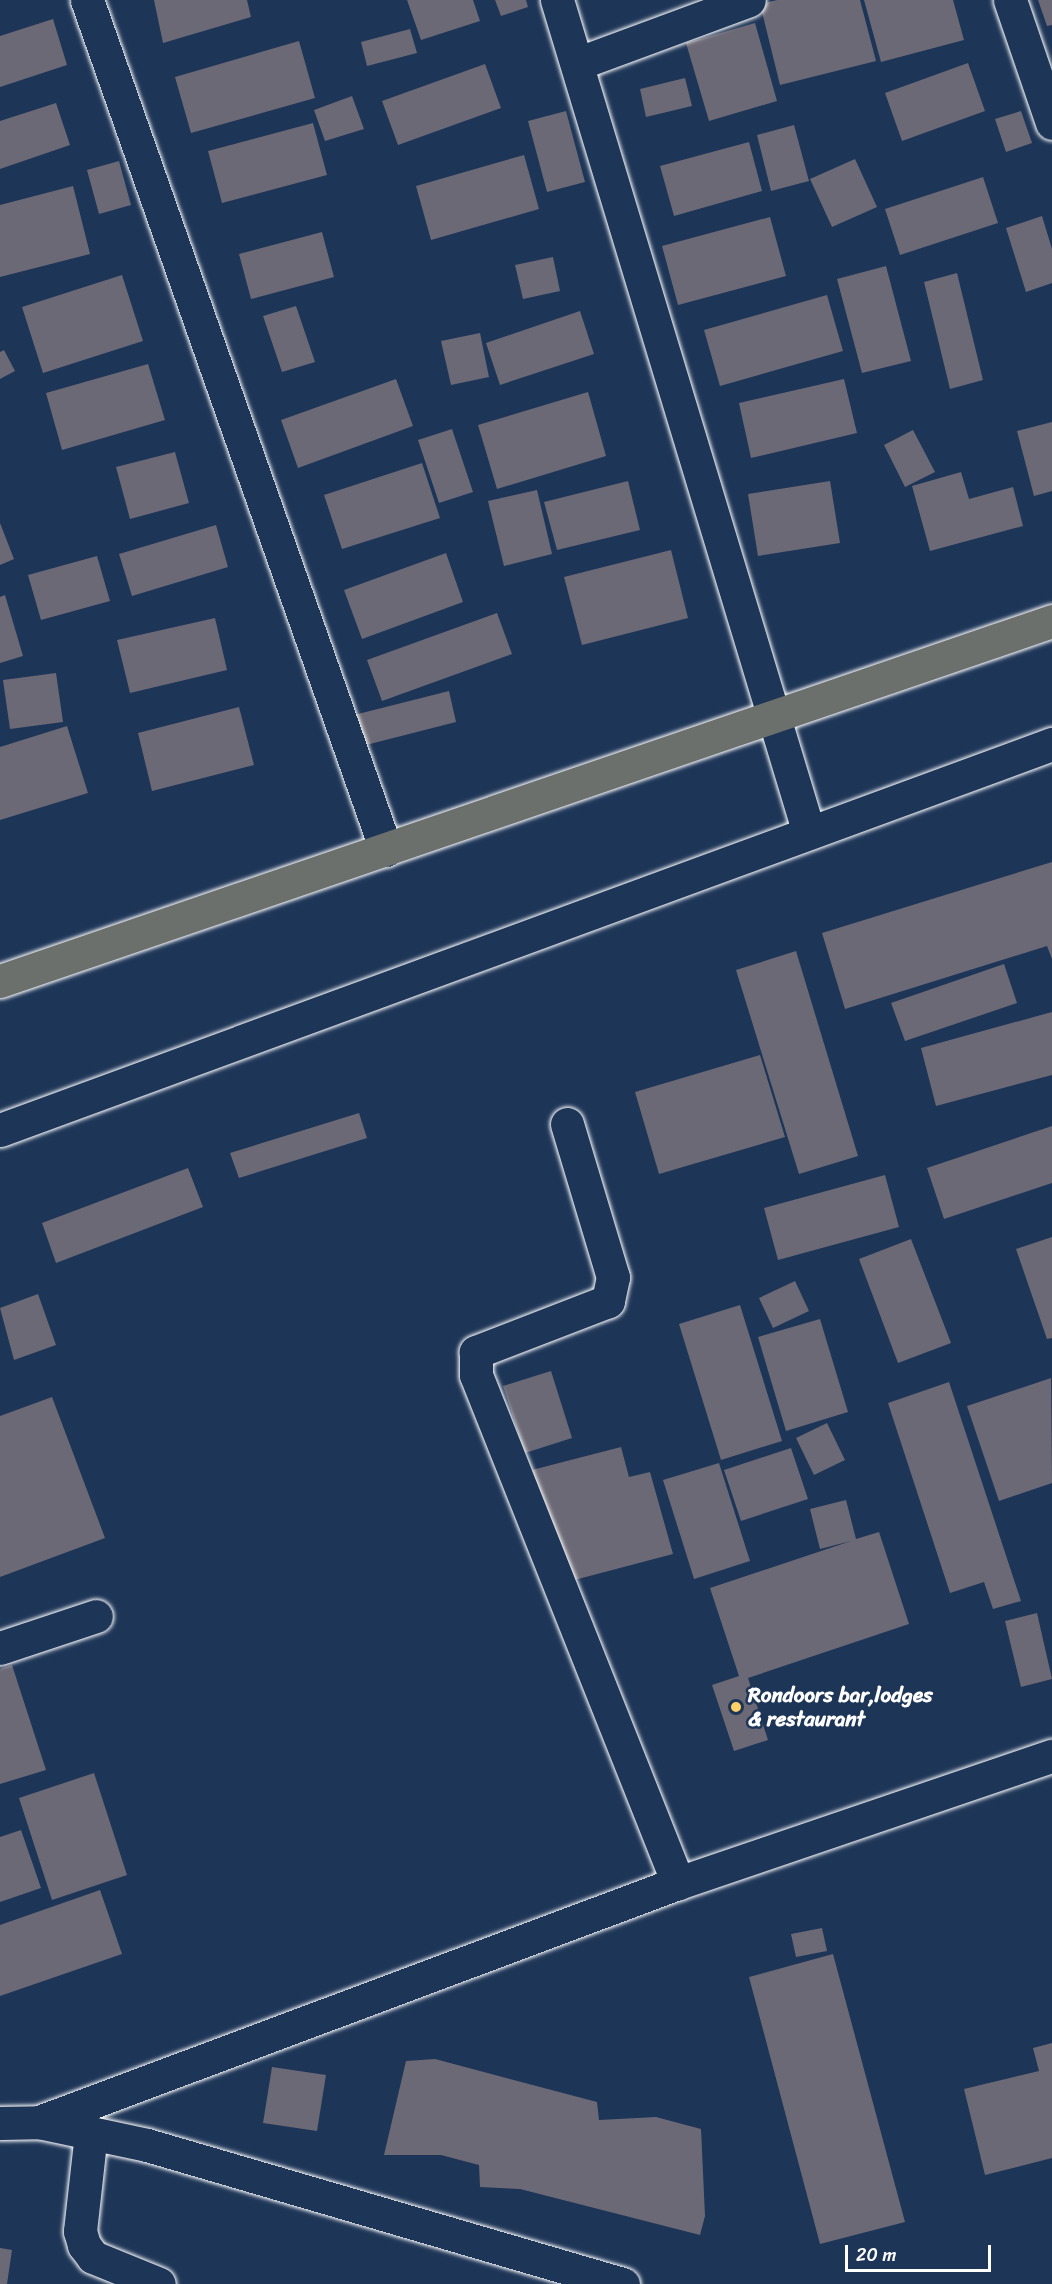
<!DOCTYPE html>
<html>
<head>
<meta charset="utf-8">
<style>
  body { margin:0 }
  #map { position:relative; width:1052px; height:2284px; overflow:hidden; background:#1d3557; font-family:Sriracha,sans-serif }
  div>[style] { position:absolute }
  .building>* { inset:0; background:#6b6975 }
  .roads { filter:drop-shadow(0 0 2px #fff) drop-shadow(0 0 2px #fff) }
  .minor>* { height:33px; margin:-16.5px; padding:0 16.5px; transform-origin:16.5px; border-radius:16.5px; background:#1d3557 }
  .major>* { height:33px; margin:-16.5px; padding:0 16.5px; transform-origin:16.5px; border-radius:16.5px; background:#6c706d }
  .dots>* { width:16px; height:16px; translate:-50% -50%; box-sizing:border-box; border:3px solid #1d3557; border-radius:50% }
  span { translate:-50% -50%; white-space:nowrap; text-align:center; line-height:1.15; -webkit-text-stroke:5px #1d3557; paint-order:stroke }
  .poi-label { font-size:21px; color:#fff; font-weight:700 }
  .left { translate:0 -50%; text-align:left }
  .scale { position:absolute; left:845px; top:2245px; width:146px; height:27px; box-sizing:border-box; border:3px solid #fff; border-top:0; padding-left:8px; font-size:18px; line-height:21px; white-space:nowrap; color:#fff; -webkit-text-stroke:4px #1d3557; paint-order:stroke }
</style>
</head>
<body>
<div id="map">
  <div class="building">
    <i style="clip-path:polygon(154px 0,247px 0,251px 17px,163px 43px)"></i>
    <i style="clip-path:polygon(407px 0,473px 0,480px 21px,421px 40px)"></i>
    <i style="clip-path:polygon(495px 0,526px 0,528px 7px,501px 16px)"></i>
    <i style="clip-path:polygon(777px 0,860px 0,876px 61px,780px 85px,760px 4px)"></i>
    <i style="clip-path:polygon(864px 0,953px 0,964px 40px,881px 62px)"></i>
    <i style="clip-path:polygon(1038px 0,1052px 0,1052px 25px,1047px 26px)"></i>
    <i style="clip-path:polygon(53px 19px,67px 65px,0 87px,0 36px)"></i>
    <i style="clip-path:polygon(755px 23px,777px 101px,709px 121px,686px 43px)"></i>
    <i style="clip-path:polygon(410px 29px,417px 53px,367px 66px,361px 42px)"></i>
    <i style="clip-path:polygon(299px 41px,315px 98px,191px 133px,175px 77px)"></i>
    <i style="clip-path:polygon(968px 63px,985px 111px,902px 141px,885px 93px)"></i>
    <i style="clip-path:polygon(485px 64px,501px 108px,398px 145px,382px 101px)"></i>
    <i style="clip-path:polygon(685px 78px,692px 106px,646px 117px,640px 89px)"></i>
    <i style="clip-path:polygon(352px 96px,364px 129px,325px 141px,314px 110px)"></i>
    <i style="clip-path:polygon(56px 103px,70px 145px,0 169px,0 121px)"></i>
    <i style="clip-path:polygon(566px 111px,585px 182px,547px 192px,528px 121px)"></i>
    <i style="clip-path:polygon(1021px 111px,1032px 143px,1006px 152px,995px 119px)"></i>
    <i style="clip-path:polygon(313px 123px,327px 175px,222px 203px,208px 151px)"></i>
    <i style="clip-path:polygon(794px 125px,809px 181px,771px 191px,757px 135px)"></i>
    <i style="clip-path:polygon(749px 142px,762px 191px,674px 216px,660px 166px)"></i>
    <i style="clip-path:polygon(524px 155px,539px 209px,431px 240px,416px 186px)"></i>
    <i style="clip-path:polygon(855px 159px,877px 207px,832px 227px,810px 179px)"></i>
    <i style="clip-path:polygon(119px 161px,131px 205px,99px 214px,87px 170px)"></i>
    <i style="clip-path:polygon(983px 177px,998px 223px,900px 255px,885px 209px)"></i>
    <i style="clip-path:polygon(73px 186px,90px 254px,0 277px,0 205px)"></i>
    <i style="clip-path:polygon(1042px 216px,1052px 249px,1052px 283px,1026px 292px,1006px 228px)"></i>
    <i style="clip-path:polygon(770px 217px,786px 276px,678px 305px,662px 246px)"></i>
    <i style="clip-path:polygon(322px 232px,334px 277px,251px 299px,239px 254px)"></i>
    <i style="clip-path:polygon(553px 257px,560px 291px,523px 299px,515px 265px)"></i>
    <i style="clip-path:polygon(886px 266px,911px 361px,862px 373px,837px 279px)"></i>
    <i style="clip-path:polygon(957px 273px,983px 380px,950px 389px,924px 282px)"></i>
    <i style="clip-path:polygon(122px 275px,143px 341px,43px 373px,22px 307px)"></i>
    <i style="clip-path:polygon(827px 295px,843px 351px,720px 386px,704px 330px)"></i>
    <i style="clip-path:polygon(296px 306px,315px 362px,282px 372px,263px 316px)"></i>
    <i style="clip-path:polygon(580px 311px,594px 354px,500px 385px,486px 343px)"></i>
    <i style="clip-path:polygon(480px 333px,489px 377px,451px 385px,441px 341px)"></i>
    <i style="clip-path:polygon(4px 350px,15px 371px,0 379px,0 352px)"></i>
    <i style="clip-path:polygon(148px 364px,165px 420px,62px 450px,46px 393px)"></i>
    <i style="clip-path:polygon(396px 379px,413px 426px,298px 468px,281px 420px)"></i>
    <i style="clip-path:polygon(844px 379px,857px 433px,751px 458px,739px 403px)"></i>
    <i style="clip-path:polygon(588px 392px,606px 456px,497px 489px,478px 425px)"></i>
    <i style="clip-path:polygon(1052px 422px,1052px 491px,1034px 496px,1017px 431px)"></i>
    <i style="clip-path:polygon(452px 429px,473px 492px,439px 503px,418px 440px)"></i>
    <i style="clip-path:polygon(913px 430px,935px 472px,905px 487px,884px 445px)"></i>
    <i style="clip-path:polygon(175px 452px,189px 503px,130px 519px,116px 467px)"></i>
    <i style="clip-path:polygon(422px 463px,440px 518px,342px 549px,324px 495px)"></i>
    <i style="clip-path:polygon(961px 472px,969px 499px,1013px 487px,1023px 526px,930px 551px,912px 486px)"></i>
    <i style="clip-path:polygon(628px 481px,640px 530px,557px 550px,544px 502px)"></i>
    <i style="clip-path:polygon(830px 481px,840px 543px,758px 556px,748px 494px)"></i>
    <i style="clip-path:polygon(537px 490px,552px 554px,504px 566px,488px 501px)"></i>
    <i style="clip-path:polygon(0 523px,14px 559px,0 565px)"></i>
    <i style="clip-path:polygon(216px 525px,228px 567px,132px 596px,119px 554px)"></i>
    <i style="clip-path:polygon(671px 550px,688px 618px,582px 645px,564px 577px)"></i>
    <i style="clip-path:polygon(446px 553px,463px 602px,362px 639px,344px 590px)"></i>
    <i style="clip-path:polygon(97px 556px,110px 601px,41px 620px,28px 575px)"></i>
    <i style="clip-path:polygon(5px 595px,23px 656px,0 663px,0 597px)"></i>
    <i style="clip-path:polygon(497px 613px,512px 654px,382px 701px,367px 660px)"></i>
    <i style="clip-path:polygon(215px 618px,227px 670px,130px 693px,117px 640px)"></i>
    <i style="clip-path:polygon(56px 673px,63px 722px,10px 729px,3px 680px)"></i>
    <i style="clip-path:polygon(449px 691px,456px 722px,362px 746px,354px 715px)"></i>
    <i style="clip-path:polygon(239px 707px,254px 765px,152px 791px,138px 733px)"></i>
    <i style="clip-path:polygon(67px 726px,88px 793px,0 820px,0 747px)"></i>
    <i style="clip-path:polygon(1052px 862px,1052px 959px,1047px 946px,845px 1009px,822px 933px)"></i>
    <i style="clip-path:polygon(796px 951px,858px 1156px,799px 1174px,736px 970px)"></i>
    <i style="clip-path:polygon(1004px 964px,1017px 1003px,905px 1041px,891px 1003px)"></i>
    <i style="clip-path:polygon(1052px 1012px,1052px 1075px,936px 1106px,921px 1048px)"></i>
    <i style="clip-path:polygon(760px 1055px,785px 1137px,659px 1174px,635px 1092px)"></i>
    <i style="clip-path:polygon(359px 1113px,367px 1138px,239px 1178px,230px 1153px)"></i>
    <i style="clip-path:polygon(1052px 1126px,1052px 1183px,944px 1219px,927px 1168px)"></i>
    <i style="clip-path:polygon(188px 1168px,203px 1207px,56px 1263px,42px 1223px)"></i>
    <i style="clip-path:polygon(885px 1175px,899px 1227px,778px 1260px,764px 1208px)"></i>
    <i style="clip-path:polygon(1052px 1237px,1052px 1338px,1047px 1339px,1016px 1249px)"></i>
    <i style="clip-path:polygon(911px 1239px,951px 1343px,898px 1363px,859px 1259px)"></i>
    <i style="clip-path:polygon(795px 1281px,809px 1311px,773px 1328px,759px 1298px)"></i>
    <i style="clip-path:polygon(38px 1294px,56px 1345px,14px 1360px,0 1308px)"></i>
    <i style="clip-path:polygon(740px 1305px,782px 1441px,721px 1460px,679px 1324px)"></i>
    <i style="clip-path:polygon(820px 1319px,848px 1412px,786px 1431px,758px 1337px)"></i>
    <i style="clip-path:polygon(551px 1371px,572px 1438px,525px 1453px,503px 1386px)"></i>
    <i style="clip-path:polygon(1051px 1378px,1052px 1483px,999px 1501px,967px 1406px)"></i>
    <i style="clip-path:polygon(949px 1382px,1021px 1601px,993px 1609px,984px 1582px,950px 1593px,888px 1403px)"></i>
    <i style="clip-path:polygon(52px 1397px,105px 1538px,0 1577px,0 1416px)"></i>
    <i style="clip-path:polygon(827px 1423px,845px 1460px,814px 1475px,796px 1438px)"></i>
    <i style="clip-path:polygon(621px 1447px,629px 1477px,650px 1472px,673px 1554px,563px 1583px,532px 1470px)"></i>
    <i style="clip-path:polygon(791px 1448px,808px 1499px,741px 1521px,724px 1470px)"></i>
    <i style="clip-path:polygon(719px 1463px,750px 1561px,694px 1579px,663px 1480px)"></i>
    <i style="clip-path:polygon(846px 1500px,856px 1539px,879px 1532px,909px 1624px,748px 1678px,768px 1740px,734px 1751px,712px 1685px,739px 1676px,710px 1588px,851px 1541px,820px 1549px,810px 1509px)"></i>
    <i style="clip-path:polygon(1037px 1613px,1052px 1679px,1021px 1687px,1005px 1621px)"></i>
    <i style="clip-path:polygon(12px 1665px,46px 1770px,0 1784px,0 1669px)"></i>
    <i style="clip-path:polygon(94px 1773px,127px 1875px,52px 1900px,19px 1798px)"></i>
    <i style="clip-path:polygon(21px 1830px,41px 1888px,0 1902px,0 1837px)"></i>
    <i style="clip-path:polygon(100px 1890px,122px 1954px,0 1996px,0 1925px)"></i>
    <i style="clip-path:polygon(822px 1928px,827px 1951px,796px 1957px,791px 1934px)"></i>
    <i style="clip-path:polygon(833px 1954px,905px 2222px,820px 2244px,749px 1977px)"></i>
    <i style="clip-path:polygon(1052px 2043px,1052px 2158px,985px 2175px,964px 2089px,1039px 2071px,1033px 2048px)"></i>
    <i style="clip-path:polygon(435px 2059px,597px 2102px,599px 2120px,656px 2117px,701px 2129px,705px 2216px,700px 2235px,520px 2189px,480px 2187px,479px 2165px,441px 2155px,384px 2155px,406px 2061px)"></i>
    <i style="clip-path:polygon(272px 2067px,326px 2075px,317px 2131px,263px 2123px)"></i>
    <i style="clip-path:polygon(0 2248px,12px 2250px,7px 2284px,0 2284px)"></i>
  </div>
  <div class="roads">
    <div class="minor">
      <i style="left:87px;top:0;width:901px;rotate:70.62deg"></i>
      <i style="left:557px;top:0;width:870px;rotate:73.17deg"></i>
      <i style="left:1010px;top:0;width:130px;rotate:71.1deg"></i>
      <i style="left:579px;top:63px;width:181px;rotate:-20.3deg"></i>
      <i style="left:567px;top:1124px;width:160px;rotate:73.3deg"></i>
      <i style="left:613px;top:1277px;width:25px;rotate:102deg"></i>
      <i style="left:608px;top:1301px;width:142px;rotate:158.9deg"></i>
      <i style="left:476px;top:1352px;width:23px;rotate:90deg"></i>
      <i style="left:476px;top:1375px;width:547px;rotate:68.32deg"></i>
      <i style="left:0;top:1130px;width:1121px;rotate:-20.15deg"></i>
      <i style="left:0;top:1648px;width:101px;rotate:-18.4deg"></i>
      <i style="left:39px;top:2122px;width:110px;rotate:12deg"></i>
      <i style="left:147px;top:2145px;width:496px;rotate:16.3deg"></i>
      <i style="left:0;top:2123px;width:39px;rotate:-1deg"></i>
      <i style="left:39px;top:2122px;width:682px;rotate:-20.51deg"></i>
      <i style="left:678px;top:1883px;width:395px;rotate:-18.8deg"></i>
      <i style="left:91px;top:2133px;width:99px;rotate:96.4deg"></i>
      <i style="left:80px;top:2231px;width:15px;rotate:74deg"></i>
      <i style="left:84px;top:2245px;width:15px;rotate:53deg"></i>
      <i style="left:93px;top:2257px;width:71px;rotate:22.2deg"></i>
    </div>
    <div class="major">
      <i style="left:0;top:981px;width:1112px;rotate:-18.89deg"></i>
    </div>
  </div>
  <div class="dots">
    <i style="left:736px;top:1707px;background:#ffd166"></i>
  </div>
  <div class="poi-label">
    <span class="left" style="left:748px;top:1707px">Rondoors bar,lodges<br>&amp; restaurant</span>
  </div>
  <div class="scale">20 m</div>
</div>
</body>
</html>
